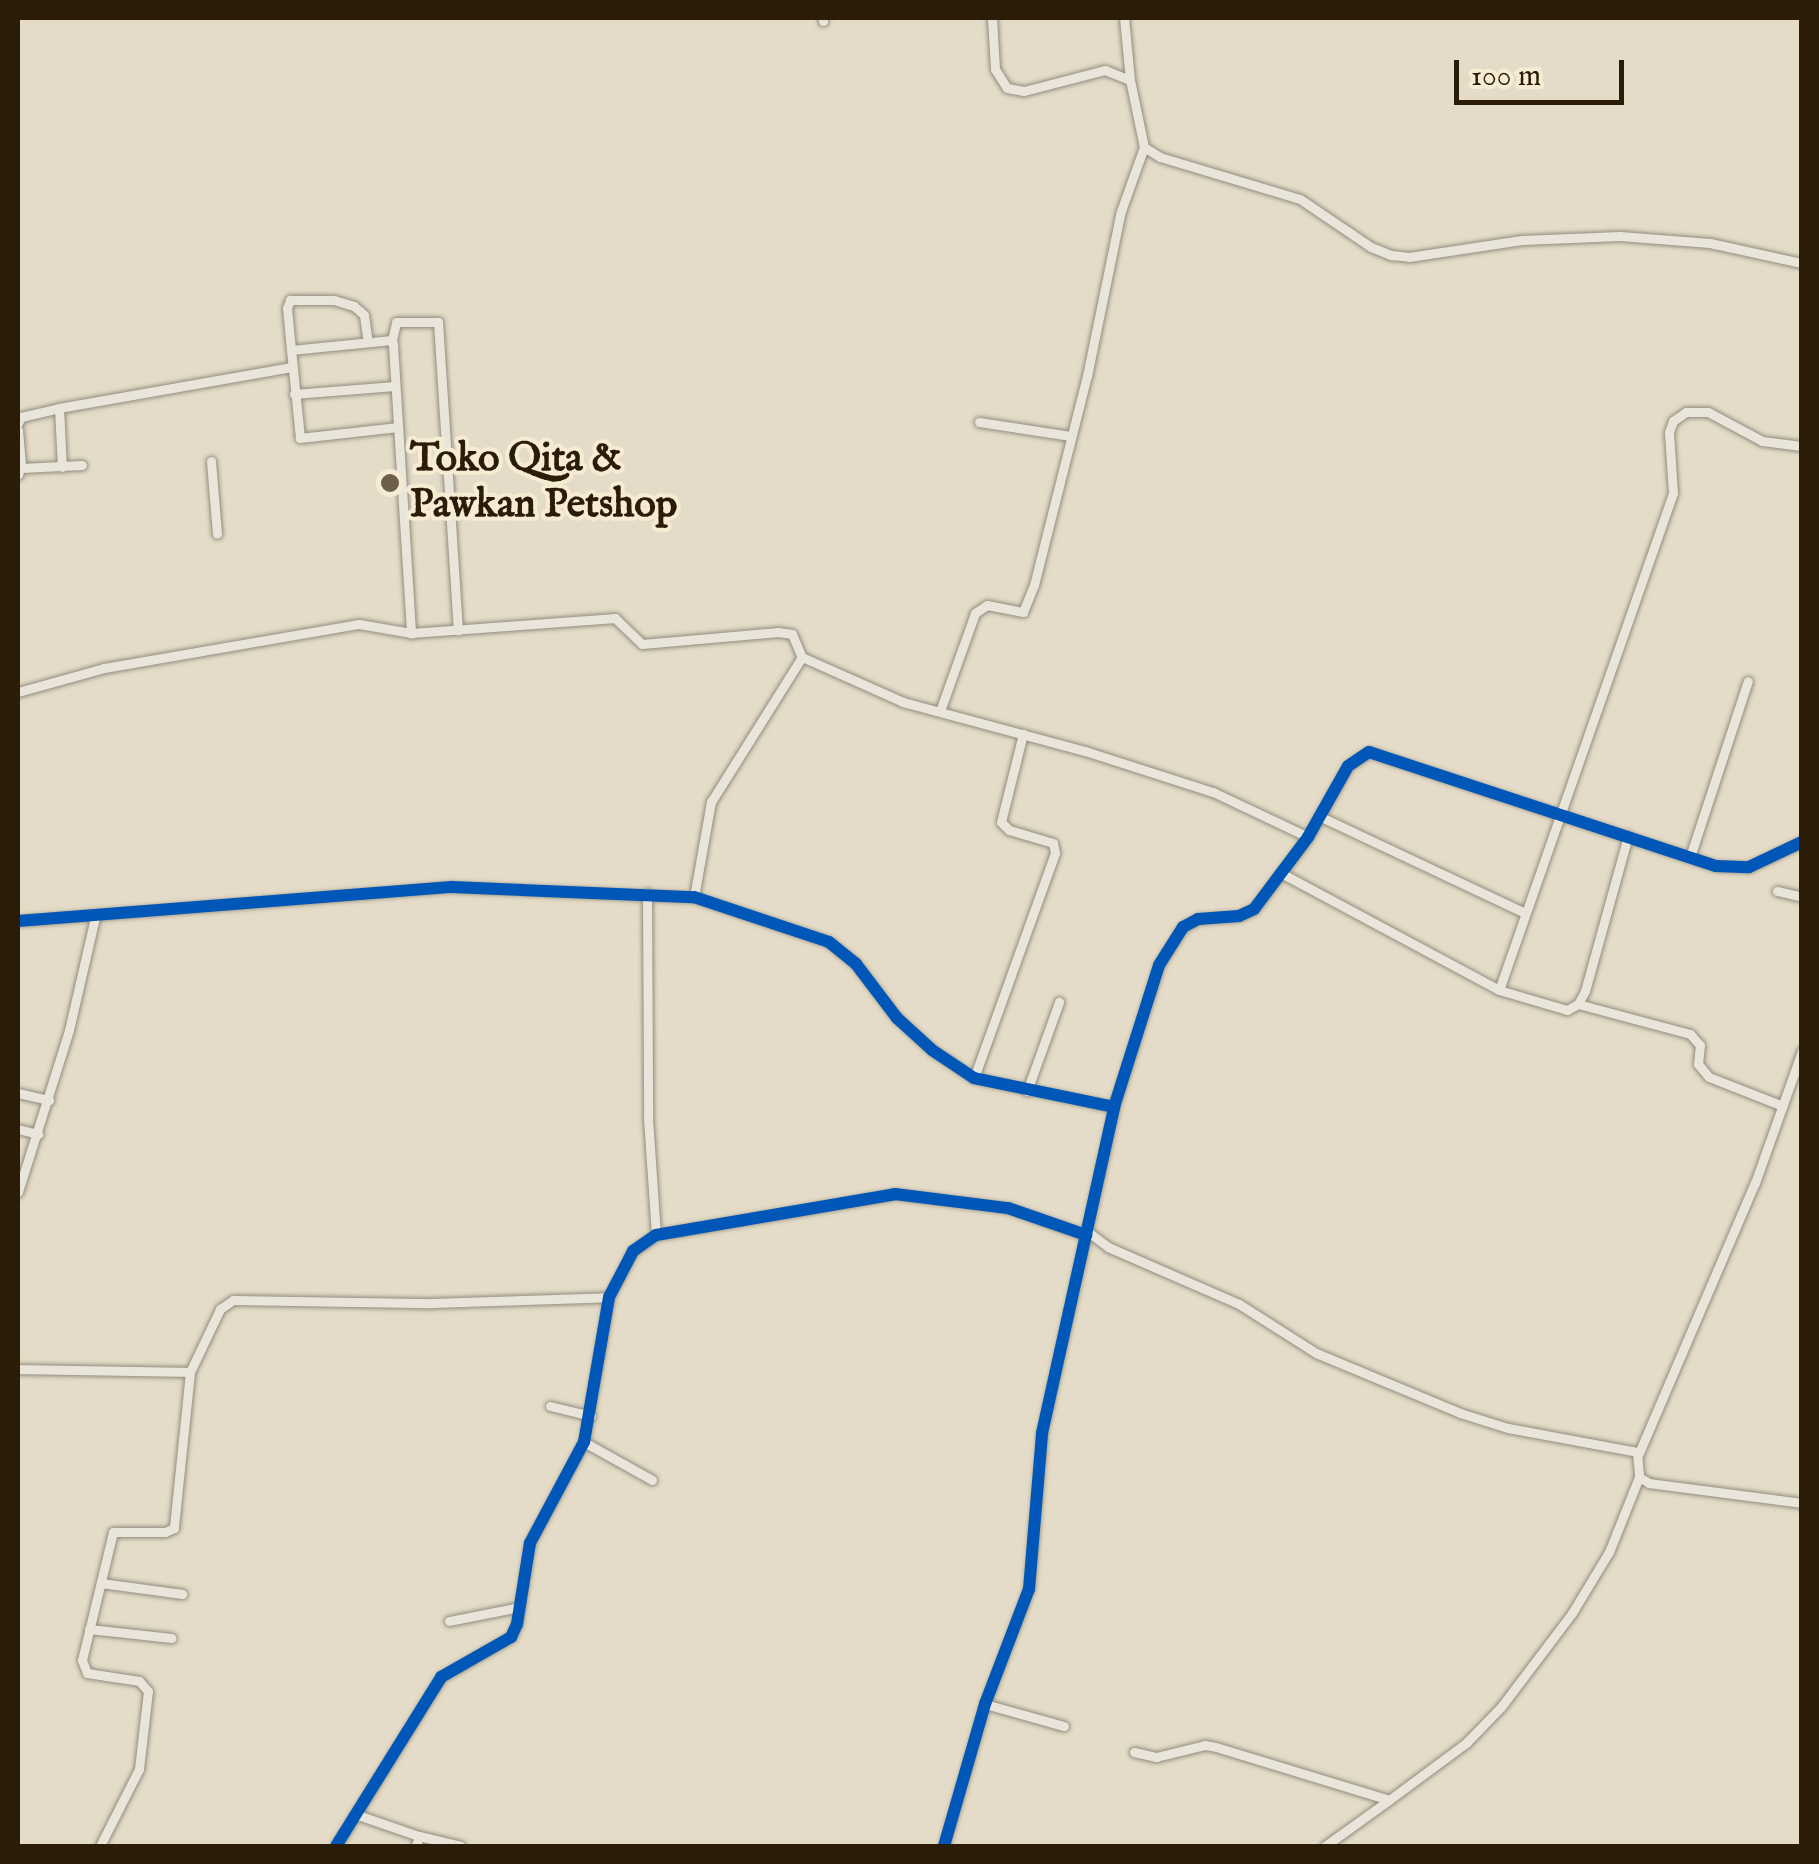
<!DOCTYPE html>
<html>
<head>
<meta charset="utf-8">
<style>
  body { margin:0 }
  #map { position:relative; width:1819px; height:1864px; overflow:hidden; background:#e4dcc8; font-family:"IM FELL English",serif }
  div>[style] { position:absolute }
  .roads { filter:drop-shadow(0 0 2px #928c7e) drop-shadow(0 0 2px #928c7e) }
  .street>* { height:9px; margin:-4.5px; padding:0 4.5px; transform-origin:4.5px; border-radius:4.5px; background:#eae5db }
  .cycleway>* { height:12px; margin:-6px; padding:0 6px; transform-origin:6px; border-radius:6px; background:#0057b8 }
  .dots>* { width:28px; height:28px; translate:-50% -50%; box-sizing:border-box; border:5px solid #f6ecd3; border-radius:50% }
  span { translate:-50% -50%; white-space:nowrap; text-align:center; line-height:1.15; -webkit-text-stroke:8px #f6ecd3; paint-order:stroke }
  .poi-label { font-size:40px; color:#2b1c07; font-weight:700 }
  .left { translate:0 -50%; text-align:left }
  .frame { position:absolute; inset:0; border:20px solid #2b1c07; pointer-events:none }
  .scale { position:absolute; left:1454px; top:60px; width:170px; height:45px; box-sizing:border-box; border:5px solid #2b1c07; border-top:0; padding-left:12px; font-size:30px; line-height:35px; white-space:nowrap; color:#2b1c07; -webkit-text-stroke:8px #f6ecd3; paint-order:stroke }
</style>
</head>
<body>
<div id="map">
  <div class="roads">
    <div class="street">
      <i style="left:992px;top:18px;width:51px;rotate:86.6deg"></i>
      <i style="left:995px;top:69px;width:22px;rotate:58deg"></i>
      <i style="left:1007px;top:88px;width:17px;rotate:10deg"></i>
      <i style="left:1024px;top:91px;width:84px;rotate:-14.5deg"></i>
      <i style="left:1105px;top:70px;width:27px;rotate:22deg"></i>
      <i style="left:823px;top:21px;width:3px;rotate:-90deg"></i>
      <i style="left:1144px;top:147px;width:19px;rotate:32deg"></i>
      <i style="left:1160px;top:157px;width:146px;rotate:16.7deg"></i>
      <i style="left:1300px;top:199px;width:86px;rotate:34.1deg"></i>
      <i style="left:1371px;top:247px;width:22px;rotate:22deg"></i>
      <i style="left:1391px;top:255px;width:18px;rotate:6deg"></i>
      <i style="left:1409px;top:257px;width:114px;rotate:-8.6deg"></i>
      <i style="left:1522px;top:240px;width:98px;rotate:-2.3deg"></i>
      <i style="left:1620px;top:236px;width:90px;rotate:4.4deg"></i>
      <i style="left:1710px;top:243px;width:94px;rotate:12.3deg"></i>
      <i style="left:392px;top:340px;width:18px;rotate:-77deg"></i>
      <i style="left:396px;top:322px;width:42px"></i>
      <i style="left:438px;top:322px;width:309px;rotate:86.3deg"></i>
      <i style="left:291px;top:350px;width:42px;rotate:-95.4deg"></i>
      <i style="left:287px;top:308px;width:9px;rotate:-69deg"></i>
      <i style="left:290px;top:300px;width:44px"></i>
      <i style="left:334px;top:300px;width:21px;rotate:17deg"></i>
      <i style="left:354px;top:306px;width:13px;rotate:42deg"></i>
      <i style="left:364px;top:315px;width:27px;rotate:82deg"></i>
      <i style="left:294px;top:394px;width:101px;rotate:-4.5deg"></i>
      <i style="left:59px;top:408px;width:59px;rotate:87.1deg"></i>
      <i style="left:979px;top:422px;width:93px;rotate:8.7deg"></i>
      <i style="left:18px;top:423px;width:7px;rotate:-63deg"></i>
      <i style="left:21px;top:417px;width:39px;rotate:-13deg"></i>
      <i style="left:59px;top:408px;width:236px;rotate:-10deg"></i>
      <i style="left:398px;top:427px;width:99px;rotate:173.6deg"></i>
      <i style="left:300px;top:438px;width:88px;rotate:-95.8deg"></i>
      <i style="left:291px;top:350px;width:101px;rotate:-5.7deg"></i>
      <i style="left:392px;top:340px;width:5px;rotate:79deg"></i>
      <i style="left:393px;top:345px;width:289px;rotate:86.4deg"></i>
      <i style="left:18px;top:430px;width:35px;rotate:85deg"></i>
      <i style="left:21px;top:465px;width:10px;rotate:107deg"></i>
      <i style="left:211px;top:461px;width:73px;rotate:85.3deg"></i>
      <i style="left:21px;top:468px;width:61px;rotate:-2.8deg"></i>
      <i style="left:18px;top:692px;width:89px;rotate:-15.6deg"></i>
      <i style="left:104px;top:668px;width:259px;rotate:-9.8deg"></i>
      <i style="left:359px;top:624px;width:53px;rotate:9.8deg"></i>
      <i style="left:411px;top:633px;width:205px;rotate:-4.2deg"></i>
      <i style="left:615px;top:618px;width:37px;rotate:44deg"></i>
      <i style="left:642px;top:644px;width:137px;rotate:-5deg"></i>
      <i style="left:778px;top:632px;width:14px;rotate:8deg"></i>
      <i style="left:792px;top:634px;width:25px;rotate:67deg"></i>
      <i style="left:940px;top:711px;width:104px;rotate:-70.3deg"></i>
      <i style="left:975px;top:613px;width:14px;rotate:-34deg"></i>
      <i style="left:987px;top:605px;width:37px;rotate:11deg"></i>
      <i style="left:1023px;top:612px;width:29px;rotate:-68deg"></i>
      <i style="left:1034px;top:585px;width:216px;rotate:-75.8deg"></i>
      <i style="left:1087px;top:376px;width:168px;rotate:-78.4deg"></i>
      <i style="left:1121px;top:211px;width:68px;rotate:-70.2deg"></i>
      <i style="left:1144px;top:147px;width:68px;rotate:-101.8deg"></i>
      <i style="left:1130px;top:80px;width:62px;rotate:-95.5deg"></i>
      <i style="left:1319px;top:816px;width:228px;rotate:25.2deg"></i>
      <i style="left:1690px;top:857px;width:185px;rotate:-71.8deg"></i>
      <i style="left:1281px;top:873px;width:247px;rotate:28.2deg"></i>
      <i style="left:1499px;top:990px;width:71px;rotate:16.4deg"></i>
      <i style="left:1567px;top:1010px;width:13px;rotate:-29deg"></i>
      <i style="left:1578px;top:1004px;width:15px;rotate:-62deg"></i>
      <i style="left:1585px;top:991px;width:161px;rotate:-74.5deg"></i>
      <i style="left:1777px;top:891px;width:26px;rotate:13deg"></i>
      <i style="left:647px;top:893px;width:225px;rotate:89.7deg"></i>
      <i style="left:648px;top:1118px;width:117px;rotate:86.1deg"></i>
      <i style="left:694px;top:897px;width:97px;rotate:-79.9deg"></i>
      <i style="left:711px;top:802px;width:171px;rotate:-57.9deg"></i>
      <i style="left:802px;top:657px;width:111px;rotate:24deg"></i>
      <i style="left:903px;top:702px;width:188px;rotate:15.1deg"></i>
      <i style="left:1085px;top:751px;width:134px;rotate:17.8deg"></i>
      <i style="left:1213px;top:792px;width:105px;rotate:25.3deg"></i>
      <i style="left:18px;top:921px;width:435px;rotate:-4.5deg"></i>
      <i style="left:452px;top:887px;width:242px;rotate:2.4deg"></i>
      <i style="left:694px;top:897px;width:142px;rotate:18.4deg"></i>
      <i style="left:829px;top:942px;width:35px;rotate:39deg"></i>
      <i style="left:856px;top:964px;width:68px;rotate:52.8deg"></i>
      <i style="left:897px;top:1018px;width:47px;rotate:42.4deg"></i>
      <i style="left:932px;top:1050px;width:50px;rotate:33.7deg"></i>
      <i style="left:974px;top:1078px;width:143px;rotate:11.7deg"></i>
      <i style="left:1499px;top:990px;width:527px;rotate:-70.7deg"></i>
      <i style="left:1673px;top:493px;width:61px;rotate:-93.8deg"></i>
      <i style="left:1669px;top:432px;width:12px;rotate:-70deg"></i>
      <i style="left:1673px;top:421px;width:16px;rotate:-35deg"></i>
      <i style="left:1686px;top:412px;width:22px"></i>
      <i style="left:1708px;top:412px;width:61px;rotate:28.2deg"></i>
      <i style="left:1762px;top:441px;width:40px;rotate:7.1deg"></i>
      <i style="left:1578px;top:1004px;width:116px;rotate:15deg"></i>
      <i style="left:1690px;top:1034px;width:15px;rotate:48deg"></i>
      <i style="left:1700px;top:1045px;width:19px;rotate:96deg"></i>
      <i style="left:1698px;top:1064px;width:17px;rotate:50deg"></i>
      <i style="left:1709px;top:1077px;width:79px;rotate:21.4deg"></i>
      <i style="left:974px;top:1078px;width:239px;rotate:-70.2deg"></i>
      <i style="left:1055px;top:853px;width:10px;rotate:-101deg"></i>
      <i style="left:1053px;top:843px;width:46px;rotate:-163.5deg"></i>
      <i style="left:1009px;top:830px;width:11px;rotate:-135deg"></i>
      <i style="left:1001px;top:822px;width:91px;rotate:-76deg"></i>
      <i style="left:1027px;top:1091px;width:95px;rotate:-70.2deg"></i>
      <i style="left:18px;top:1093px;width:32px;rotate:13deg"></i>
      <i style="left:18px;top:1129px;width:21px;rotate:14deg"></i>
      <i style="left:18px;top:1192px;width:170px;rotate:-72.5deg"></i>
      <i style="left:69px;top:1030px;width:116px;rotate:-77deg"></i>
      <i style="left:1087px;top:1231px;width:26px;rotate:37deg"></i>
      <i style="left:1108px;top:1247px;width:143px;rotate:23.5deg"></i>
      <i style="left:1239px;top:1304px;width:91px;rotate:32.5deg"></i>
      <i style="left:1316px;top:1353px;width:156px;rotate:22.6deg"></i>
      <i style="left:1460px;top:1413px;width:50px;rotate:17.4deg"></i>
      <i style="left:1508px;top:1428px;width:131px;rotate:10.5deg"></i>
      <i style="left:1637px;top:1452px;width:25px;rotate:85deg"></i>
      <i style="left:1639px;top:1477px;width:12px;rotate:31deg"></i>
      <i style="left:1649px;top:1483px;width:154px;rotate:7.4deg"></i>
      <i style="left:18px;top:1369px;width:172px;rotate:1deg"></i>
      <i style="left:190px;top:1372px;width:157px;rotate:95.9deg"></i>
      <i style="left:174px;top:1528px;width:10px;rotate:156deg"></i>
      <i style="left:165px;top:1532px;width:52px;rotate:180deg"></i>
      <i style="left:113px;top:1532px;width:132px;rotate:103.6deg"></i>
      <i style="left:82px;top:1660px;width:14px;rotate:69deg"></i>
      <i style="left:87px;top:1673px;width:53px;rotate:8.7deg"></i>
      <i style="left:139px;top:1681px;width:13px;rotate:48deg"></i>
      <i style="left:148px;top:1691px;width:79px;rotate:96.6deg"></i>
      <i style="left:139px;top:1769px;width:86px;rotate:116.9deg"></i>
      <i style="left:190px;top:1372px;width:70px;rotate:-64.5deg"></i>
      <i style="left:220px;top:1309px;width:16px;rotate:-35deg"></i>
      <i style="left:233px;top:1300px;width:199px;rotate:0.9deg"></i>
      <i style="left:432px;top:1303px;width:177px;rotate:-1.9deg"></i>
      <i style="left:550px;top:1406px;width:42px;rotate:13.7deg"></i>
      <i style="left:584px;top:1442px;width:78px;rotate:29.2deg"></i>
      <i style="left:1639px;top:1453px;width:294px;rotate:-66.8deg"></i>
      <i style="left:1755px;top:1183px;width:140px;rotate:-70.4deg"></i>
      <i style="left:101px;top:1583px;width:82px;rotate:7.7deg"></i>
      <i style="left:449px;top:1621px;width:72px;rotate:-11.2deg"></i>
      <i style="left:89px;top:1629px;width:83px;rotate:6.2deg"></i>
      <i style="left:985px;top:1704px;width:82px;rotate:15.6deg"></i>
      <i style="left:1134px;top:1752px;width:23px;rotate:13deg"></i>
      <i style="left:1156px;top:1757px;width:50px;rotate:-13.8deg"></i>
      <i style="left:1205px;top:1745px;width:11px;rotate:10deg"></i>
      <i style="left:1216px;top:1747px;width:181px;rotate:17deg"></i>
      <i style="left:1389px;top:1800px;width:96px;rotate:-36.5deg"></i>
      <i style="left:1466px;top:1743px;width:50px;rotate:-45.8deg"></i>
      <i style="left:1501px;top:1707px;width:118px;rotate:-52.9deg"></i>
      <i style="left:1572px;top:1613px;width:71px;rotate:-58.8deg"></i>
      <i style="left:1609px;top:1552px;width:81px;rotate:-68.2deg"></i>
      <i style="left:355px;top:1814px;width:68px;rotate:19deg"></i>
      <i style="left:419px;top:1836px;width:10px;rotate:107deg"></i>
      <i style="left:419px;top:1836px;width:43px;rotate:13.4deg"></i>
      <i style="left:336px;top:1846px;width:199px;rotate:-58.1deg"></i>
      <i style="left:441px;top:1677px;width:81px;rotate:-29.7deg"></i>
      <i style="left:511px;top:1637px;width:14px;rotate:-65deg"></i>
      <i style="left:517px;top:1624px;width:82px;rotate:-80.9deg"></i>
      <i style="left:530px;top:1543px;width:115px;rotate:-61.9deg"></i>
      <i style="left:584px;top:1442px;width:147px;rotate:-80.2deg"></i>
      <i style="left:609px;top:1297px;width:52px;rotate:-62.4deg"></i>
      <i style="left:633px;top:1251px;width:28px;rotate:-35deg"></i>
      <i style="left:656px;top:1235px;width:242px;rotate:-9.7deg"></i>
      <i style="left:895px;top:1194px;width:114px;rotate:7.1deg"></i>
      <i style="left:1008px;top:1208px;width:83px;rotate:19.1deg"></i>
      <i style="left:944px;top:1846px;width:148px;rotate:-73.9deg"></i>
      <i style="left:985px;top:1704px;width:123px;rotate:-69.1deg"></i>
      <i style="left:1029px;top:1589px;width:157px;rotate:-85.2deg"></i>
      <i style="left:1042px;top:1433px;width:334px;rotate:-77.5deg"></i>
      <i style="left:1114px;top:1107px;width:149px;rotate:-72.4deg"></i>
      <i style="left:1159px;top:965px;width:45px;rotate:-57.7deg"></i>
      <i style="left:1183px;top:927px;width:17px;rotate:-28deg"></i>
      <i style="left:1198px;top:919px;width:41px;rotate:-4.2deg"></i>
      <i style="left:1239px;top:916px;width:17px;rotate:-25deg"></i>
      <i style="left:1254px;top:909px;width:90px;rotate:-53.1deg"></i>
      <i style="left:1308px;top:837px;width:81px;rotate:-60.6deg"></i>
      <i style="left:1348px;top:766px;width:25px;rotate:-34deg"></i>
      <i style="left:1369px;top:752px;width:365px;rotate:18.2deg"></i>
      <i style="left:1716px;top:866px;width:33px;rotate:2deg"></i>
      <i style="left:1749px;top:867px;width:59px;rotate:-25.3deg"></i>
      <i style="left:1325px;top:1846px;width:79px;rotate:-35.7deg"></i>
    </div>
  </div>
  <div class="cycleway">
    <i style="left:18px;top:921px;width:435px;rotate:-4.5deg"></i>
    <i style="left:452px;top:887px;width:242px;rotate:2.4deg"></i>
    <i style="left:694px;top:897px;width:142px;rotate:18.4deg"></i>
    <i style="left:829px;top:942px;width:35px;rotate:39deg"></i>
    <i style="left:856px;top:964px;width:68px;rotate:52.8deg"></i>
    <i style="left:897px;top:1018px;width:47px;rotate:42.4deg"></i>
    <i style="left:932px;top:1050px;width:50px;rotate:33.7deg"></i>
    <i style="left:974px;top:1078px;width:143px;rotate:11.7deg"></i>
    <i style="left:336px;top:1846px;width:199px;rotate:-58.1deg"></i>
    <i style="left:441px;top:1677px;width:81px;rotate:-29.7deg"></i>
    <i style="left:511px;top:1637px;width:14px;rotate:-65deg"></i>
    <i style="left:517px;top:1624px;width:82px;rotate:-80.9deg"></i>
    <i style="left:530px;top:1543px;width:115px;rotate:-61.9deg"></i>
    <i style="left:584px;top:1442px;width:147px;rotate:-80.2deg"></i>
    <i style="left:609px;top:1297px;width:52px;rotate:-62.4deg"></i>
    <i style="left:633px;top:1251px;width:28px;rotate:-35deg"></i>
    <i style="left:656px;top:1235px;width:242px;rotate:-9.7deg"></i>
    <i style="left:895px;top:1194px;width:114px;rotate:7.1deg"></i>
    <i style="left:1008px;top:1208px;width:83px;rotate:19.1deg"></i>
    <i style="left:944px;top:1846px;width:148px;rotate:-73.9deg"></i>
    <i style="left:985px;top:1704px;width:123px;rotate:-69.1deg"></i>
    <i style="left:1029px;top:1589px;width:157px;rotate:-85.2deg"></i>
    <i style="left:1042px;top:1433px;width:334px;rotate:-77.5deg"></i>
    <i style="left:1114px;top:1107px;width:149px;rotate:-72.4deg"></i>
    <i style="left:1159px;top:965px;width:45px;rotate:-57.7deg"></i>
    <i style="left:1183px;top:927px;width:17px;rotate:-28deg"></i>
    <i style="left:1198px;top:919px;width:41px;rotate:-4.2deg"></i>
    <i style="left:1239px;top:916px;width:17px;rotate:-25deg"></i>
    <i style="left:1254px;top:909px;width:90px;rotate:-53.1deg"></i>
    <i style="left:1308px;top:837px;width:81px;rotate:-60.6deg"></i>
    <i style="left:1348px;top:766px;width:25px;rotate:-34deg"></i>
    <i style="left:1369px;top:752px;width:365px;rotate:18.2deg"></i>
    <i style="left:1716px;top:866px;width:33px;rotate:2deg"></i>
    <i style="left:1749px;top:867px;width:59px;rotate:-25.3deg"></i>
  </div>
  <div class="dots">
    <i style="left:390px;top:483px;background:#6c5f4b"></i>
  </div>
  <div class="poi-label">
    <span class="left" style="left:410px;top:483px">Toko Qita &amp;<br>Pawkan Petshop</span>
  </div>
  <div class="frame"></div>
  <div class="scale">100 m</div>
</div>
</body>
</html>
